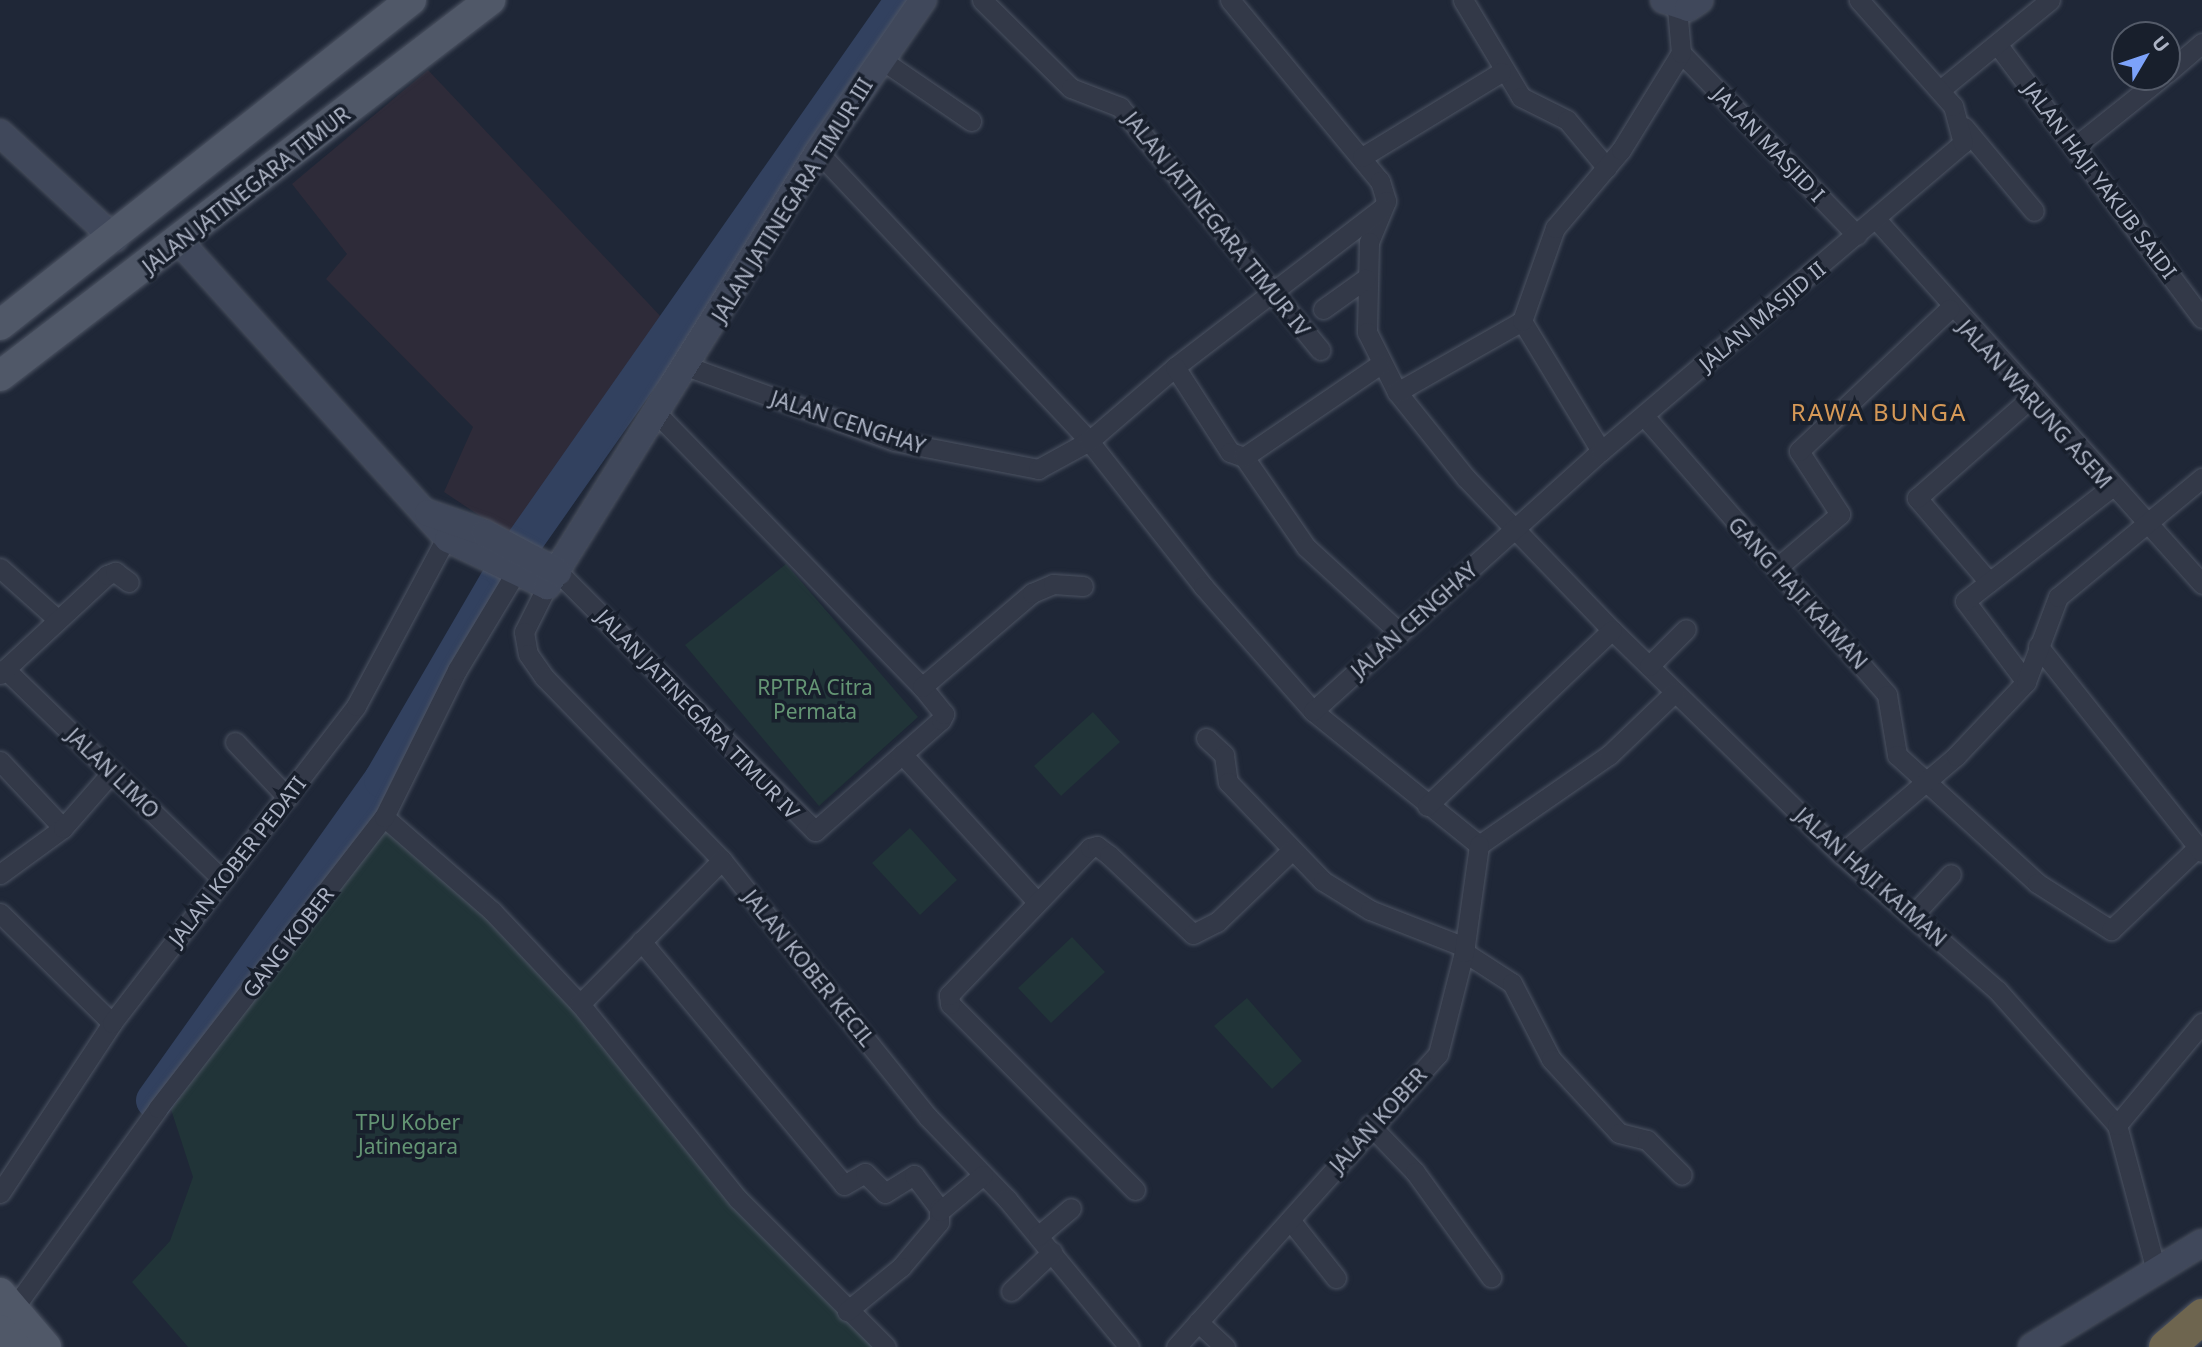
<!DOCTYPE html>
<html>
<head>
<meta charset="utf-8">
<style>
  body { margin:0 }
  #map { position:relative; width:2202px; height:1347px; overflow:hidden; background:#1f2737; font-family:"Noto Sans",sans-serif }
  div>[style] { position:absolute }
  .medical>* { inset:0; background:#2e2b39 }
  .green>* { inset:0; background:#213438 }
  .river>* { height:37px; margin:-18.5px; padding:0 18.5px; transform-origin:18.5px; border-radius:18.5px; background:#32415f }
  .roads { filter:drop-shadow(0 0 2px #4d5463) drop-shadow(0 0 2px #4d5463) }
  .street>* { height:19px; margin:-9.5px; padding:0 9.5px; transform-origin:9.5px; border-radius:9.5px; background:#333948 }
  .secondary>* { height:26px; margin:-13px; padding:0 13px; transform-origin:13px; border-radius:13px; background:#40485b }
  .primary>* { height:30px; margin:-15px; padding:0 15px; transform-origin:15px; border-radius:15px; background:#505868 }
  .highway>* { height:35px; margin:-17.5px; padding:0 17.5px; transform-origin:17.5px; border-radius:17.5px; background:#6e654f }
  span { translate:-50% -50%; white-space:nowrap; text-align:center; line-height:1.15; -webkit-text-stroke:7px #181f2c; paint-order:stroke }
  .street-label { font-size:21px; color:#adb4c5 }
  .park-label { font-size:21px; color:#649574 }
  .quarter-label { font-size:24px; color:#d69957; letter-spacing:2px }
  .north { position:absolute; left:2111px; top:21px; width:70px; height:70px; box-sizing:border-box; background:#181f2c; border:2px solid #545b69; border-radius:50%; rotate:51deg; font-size:19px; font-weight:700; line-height:28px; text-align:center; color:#adb4c5 }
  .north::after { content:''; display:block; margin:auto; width:24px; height:32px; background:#7ca2fa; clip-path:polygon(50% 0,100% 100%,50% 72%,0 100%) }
</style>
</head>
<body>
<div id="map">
  <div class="medical">
    <i style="clip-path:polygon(428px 70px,665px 321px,513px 538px,444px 492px,473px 427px,326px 279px,347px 254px,292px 184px)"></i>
  </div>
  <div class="green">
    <i style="clip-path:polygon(786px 564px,918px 717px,819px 806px,685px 645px)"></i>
    <i style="clip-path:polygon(1093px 712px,1120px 742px,1061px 796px,1034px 766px)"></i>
    <i style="clip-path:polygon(384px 817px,492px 911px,886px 1347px,188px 1347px,132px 1282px,170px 1241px,193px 1177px,167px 1097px)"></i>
    <i style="clip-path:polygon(910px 828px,957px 880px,920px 915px,872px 863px)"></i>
    <i style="clip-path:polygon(1072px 937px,1105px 972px,1051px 1023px,1018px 988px)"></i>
    <i style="clip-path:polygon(1247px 998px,1302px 1061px,1272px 1089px,1214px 1026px)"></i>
  </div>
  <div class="river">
    <i style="left:154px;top:1100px;width:394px;rotate:-54.6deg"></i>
    <i style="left:382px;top:779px;width:241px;rotate:-59.8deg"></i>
    <i style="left:503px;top:571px;width:697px;rotate:-54.99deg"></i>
  </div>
  <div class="roads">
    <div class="street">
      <i style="left:982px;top:0;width:125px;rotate:44.7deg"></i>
      <i style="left:1071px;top:88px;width:53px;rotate:21.2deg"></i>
      <i style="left:1120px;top:107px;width:315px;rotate:50.5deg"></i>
      <i style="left:1230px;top:0;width:235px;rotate:50.4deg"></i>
      <i style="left:1380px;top:181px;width:21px;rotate:73deg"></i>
      <i style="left:1386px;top:201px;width:44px;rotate:112.5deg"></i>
      <i style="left:1369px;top:242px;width:90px;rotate:91.3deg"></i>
      <i style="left:1367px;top:332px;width:67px;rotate:63.4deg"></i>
      <i style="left:1397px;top:392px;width:110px;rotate:51.3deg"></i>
      <i style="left:1466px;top:478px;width:211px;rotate:46.2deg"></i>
      <i style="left:1612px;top:630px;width:320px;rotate:44.4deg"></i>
      <i style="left:1841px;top:854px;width:207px;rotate:41.1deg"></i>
      <i style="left:1997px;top:990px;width:181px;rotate:48.4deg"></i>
      <i style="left:2117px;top:1125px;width:147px;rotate:75deg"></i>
      <i style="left:1463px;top:0;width:113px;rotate:59.1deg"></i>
      <i style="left:1521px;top:97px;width:51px;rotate:26.6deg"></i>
      <i style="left:1567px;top:120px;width:62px;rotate:50.2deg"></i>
      <i style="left:1997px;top:44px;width:342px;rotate:53.2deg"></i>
      <i style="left:1681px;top:53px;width:253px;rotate:46deg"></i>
      <i style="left:882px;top:60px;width:108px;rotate:34.4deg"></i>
      <i style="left:2167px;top:73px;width:46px;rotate:-40.6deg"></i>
      <i style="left:1940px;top:90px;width:142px;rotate:-39.3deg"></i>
      <i style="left:1964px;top:127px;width:109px;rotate:50.2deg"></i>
      <i style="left:2077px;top:145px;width:109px;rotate:-38.7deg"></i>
      <i style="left:818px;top:152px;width:396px;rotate:46.8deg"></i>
      <i style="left:1089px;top:441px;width:184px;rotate:51.8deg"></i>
      <i style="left:1203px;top:586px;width:167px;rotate:48.7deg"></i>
      <i style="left:1313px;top:711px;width:213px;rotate:38.9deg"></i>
      <i style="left:1362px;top:157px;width:163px;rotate:-31.4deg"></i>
      <i style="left:1875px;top:218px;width:491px;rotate:48.2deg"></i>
      <i style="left:1323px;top:309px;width:52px;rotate:-35.5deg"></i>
      <i style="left:1522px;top:321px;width:152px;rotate:58.7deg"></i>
      <i style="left:686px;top:366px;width:221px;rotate:19.8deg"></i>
      <i style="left:894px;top:441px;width:147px;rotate:11deg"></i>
      <i style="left:1038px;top:469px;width:58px;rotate:-28.8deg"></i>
      <i style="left:1089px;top:441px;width:113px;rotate:-40.7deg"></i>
      <i style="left:1175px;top:367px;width:261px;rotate:-37.5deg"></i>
      <i style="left:1175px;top:367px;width:101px;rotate:57.1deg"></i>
      <i style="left:1230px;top:452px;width:15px;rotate:20deg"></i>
      <i style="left:1244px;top:457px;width:109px;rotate:55.4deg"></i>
      <i style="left:1306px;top:547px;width:127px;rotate:42.5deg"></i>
      <i style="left:1397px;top:392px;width:144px;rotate:-29.6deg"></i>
      <i style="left:1522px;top:321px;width:99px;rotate:-70.5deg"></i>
      <i style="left:1555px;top:228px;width:102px;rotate:-49.8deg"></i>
      <i style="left:1621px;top:150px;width:114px;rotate:-58.3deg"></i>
      <i style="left:1681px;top:53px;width:45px;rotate:-95.1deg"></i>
      <i style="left:1644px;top:416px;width:370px;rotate:48.9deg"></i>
      <i style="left:1887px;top:695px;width:61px;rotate:80.5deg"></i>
      <i style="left:1897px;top:755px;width:190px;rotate:42.4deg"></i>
      <i style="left:2037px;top:883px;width:88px;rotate:32.4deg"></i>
      <i style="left:2111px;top:930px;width:119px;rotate:-43.6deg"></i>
      <i style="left:1244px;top:457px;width:163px;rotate:-34.3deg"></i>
      <i style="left:1779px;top:566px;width:80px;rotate:-40.4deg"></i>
      <i style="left:1840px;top:514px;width:75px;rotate:-123.1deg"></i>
      <i style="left:1799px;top:451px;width:207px;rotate:-43.4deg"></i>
      <i style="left:0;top:568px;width:76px;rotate:41.8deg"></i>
      <i style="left:558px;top:572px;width:365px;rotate:45.2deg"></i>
      <i style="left:815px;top:831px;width:168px;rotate:-41.4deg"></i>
      <i style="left:941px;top:720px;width:7px;rotate:-63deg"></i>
      <i style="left:944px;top:714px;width:35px;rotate:-129deg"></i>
      <i style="left:922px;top:687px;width:380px;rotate:-134.1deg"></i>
      <i style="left:1989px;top:582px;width:111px;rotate:-130.6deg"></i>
      <i style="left:1917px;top:498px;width:152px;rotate:-41.3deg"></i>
      <i style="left:547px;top:586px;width:51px;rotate:116.6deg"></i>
      <i style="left:524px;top:632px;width:22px;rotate:80deg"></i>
      <i style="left:528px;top:654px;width:28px;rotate:55deg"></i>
      <i style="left:544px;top:677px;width:255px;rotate:45.8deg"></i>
      <i style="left:722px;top:860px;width:329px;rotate:51.3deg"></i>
      <i style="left:928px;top:1117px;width:114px;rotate:46.1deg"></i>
      <i style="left:1007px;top:1199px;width:192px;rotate:50.5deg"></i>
      <i style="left:2038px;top:646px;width:263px;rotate:51.5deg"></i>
      <i style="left:1649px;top:666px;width:52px;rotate:-45deg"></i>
      <i style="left:5px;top:669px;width:301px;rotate:44.1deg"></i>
      <i style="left:0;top:674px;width:146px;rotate:-42.8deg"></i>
      <i style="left:107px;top:575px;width:9px;rotate:-21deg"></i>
      <i style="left:115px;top:572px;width:17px;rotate:36deg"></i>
      <i style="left:2026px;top:682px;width:101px;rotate:-127deg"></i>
      <i style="left:1965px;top:601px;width:184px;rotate:-37.9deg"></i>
      <i style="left:922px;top:687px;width:145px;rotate:-40.5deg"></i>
      <i style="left:1032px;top:593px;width:23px;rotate:-23deg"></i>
      <i style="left:1053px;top:584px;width:30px;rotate:4deg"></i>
      <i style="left:1313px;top:711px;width:388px;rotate:-42.1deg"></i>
      <i style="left:1601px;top:451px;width:475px;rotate:-40.4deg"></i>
      <i style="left:1963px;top:143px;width:38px;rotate:-105deg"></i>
      <i style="left:1953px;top:106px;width:142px;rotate:-131.6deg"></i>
      <i style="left:1206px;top:738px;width:25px;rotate:43deg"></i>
      <i style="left:1224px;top:755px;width:27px;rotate:82deg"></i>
      <i style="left:1228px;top:782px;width:137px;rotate:46.2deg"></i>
      <i style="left:1323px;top:881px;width:55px;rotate:31.7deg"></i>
      <i style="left:1370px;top:910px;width:102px;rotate:21.3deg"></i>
      <i style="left:235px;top:742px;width:76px;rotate:46.6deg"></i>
      <i style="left:902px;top:754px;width:200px;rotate:47.6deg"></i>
      <i style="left:0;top:761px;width:92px;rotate:46.8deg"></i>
      <i style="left:1427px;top:806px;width:255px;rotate:-43.6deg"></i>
      <i style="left:384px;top:817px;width:143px;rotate:41deg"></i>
      <i style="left:492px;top:911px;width:128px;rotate:46.6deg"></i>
      <i style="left:580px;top:1004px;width:251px;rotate:51deg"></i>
      <i style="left:738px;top:1199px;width:209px;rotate:45deg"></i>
      <i style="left:1479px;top:845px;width:158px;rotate:-34.7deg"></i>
      <i style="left:1609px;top:755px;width:91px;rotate:-43.7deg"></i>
      <i style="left:1841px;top:854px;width:151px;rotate:-40.4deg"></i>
      <i style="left:1956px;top:756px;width:102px;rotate:-46.6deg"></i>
      <i style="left:2026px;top:682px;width:91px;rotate:-69.4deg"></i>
      <i style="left:2058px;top:597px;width:187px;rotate:-39.6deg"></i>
      <i style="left:0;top:874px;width:78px;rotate:-36.1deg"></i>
      <i style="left:63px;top:828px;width:74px;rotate:-48.8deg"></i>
      <i style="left:0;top:913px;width:157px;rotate:44.5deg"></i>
      <i style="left:1912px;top:916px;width:57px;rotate:-47.1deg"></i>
      <i style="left:641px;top:941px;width:317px;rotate:50.2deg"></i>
      <i style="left:844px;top:1185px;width:24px;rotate:-30deg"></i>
      <i style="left:865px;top:1173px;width:28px;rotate:45deg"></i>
      <i style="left:885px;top:1193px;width:34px;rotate:-32deg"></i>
      <i style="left:914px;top:1175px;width:41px;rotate:52.9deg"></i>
      <i style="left:939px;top:1208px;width:14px;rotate:90deg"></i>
      <i style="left:939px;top:1222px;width:59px;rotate:130.2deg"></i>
      <i style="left:901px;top:1267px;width:70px;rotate:140.8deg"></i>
      <i style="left:1464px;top:952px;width:57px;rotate:32.9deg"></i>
      <i style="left:1512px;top:983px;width:85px;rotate:62.8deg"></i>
      <i style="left:1551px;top:1059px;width:100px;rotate:47.4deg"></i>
      <i style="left:1619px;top:1133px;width:29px;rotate:14deg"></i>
      <i style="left:1647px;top:1140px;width:49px;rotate:45deg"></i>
      <i style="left:580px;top:1004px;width:202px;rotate:-45.4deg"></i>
      <i style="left:1370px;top:1125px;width:65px;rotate:46.2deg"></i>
      <i style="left:1415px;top:1172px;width:130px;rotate:54.1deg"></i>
      <i style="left:2117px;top:1125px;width:133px;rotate:-50.2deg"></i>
      <i style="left:1135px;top:1190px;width:262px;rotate:-134.8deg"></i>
      <i style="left:950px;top:1004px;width:9px;rotate:-96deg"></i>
      <i style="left:949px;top:995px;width:204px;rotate:-46.2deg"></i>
      <i style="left:1090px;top:848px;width:7px;rotate:-16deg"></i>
      <i style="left:1097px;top:846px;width:15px;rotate:37deg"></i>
      <i style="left:1109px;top:855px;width:115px;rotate:43.2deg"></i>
      <i style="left:1193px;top:934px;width:27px;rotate:-27deg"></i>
      <i style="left:1217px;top:922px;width:104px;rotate:-43.8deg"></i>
      <i style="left:0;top:1193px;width:204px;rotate:-56.6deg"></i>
      <i style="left:112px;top:1023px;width:400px;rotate:-52.4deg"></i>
      <i style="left:356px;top:706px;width:203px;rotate:-61.8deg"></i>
      <i style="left:940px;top:1211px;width:56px;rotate:-39.9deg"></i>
      <i style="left:1290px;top:1220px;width:74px;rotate:51.6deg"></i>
      <i style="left:1038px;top:1236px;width:43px;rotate:-40.3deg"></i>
      <i style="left:1011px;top:1291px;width:57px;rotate:-43.6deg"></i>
      <i style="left:14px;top:1308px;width:246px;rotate:-54.2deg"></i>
      <i style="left:158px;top:1108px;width:368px;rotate:-52.2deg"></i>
      <i style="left:384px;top:817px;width:164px;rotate:-63.6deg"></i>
      <i style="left:457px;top:670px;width:126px;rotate:-59deg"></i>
      <i style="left:1198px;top:1322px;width:37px;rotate:43deg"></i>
      <i style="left:1176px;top:1347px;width:393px;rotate:-48.2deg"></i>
      <i style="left:1438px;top:1054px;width:105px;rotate:-75.7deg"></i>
      <i style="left:1464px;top:952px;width:108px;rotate:-82deg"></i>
    </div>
    <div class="secondary">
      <i style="left:1664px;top:0;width:25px;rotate:18deg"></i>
      <i style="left:1688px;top:8px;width:14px;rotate:-34deg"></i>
      <i style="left:0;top:133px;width:156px;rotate:42.7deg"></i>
      <i style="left:179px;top:241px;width:401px;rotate:47.9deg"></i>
      <i style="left:448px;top:539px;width:110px;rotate:25.4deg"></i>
      <i style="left:547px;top:586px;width:512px;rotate:-58.02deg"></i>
      <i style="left:818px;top:152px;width:185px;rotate:-55.4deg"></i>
      <i style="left:428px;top:513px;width:60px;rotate:19.3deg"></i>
      <i style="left:485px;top:533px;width:83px;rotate:28.1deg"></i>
      <i style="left:2032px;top:1347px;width:199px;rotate:-31.5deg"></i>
    </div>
    <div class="primary">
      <i style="left:0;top:325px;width:524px;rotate:-38.34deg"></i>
      <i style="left:0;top:376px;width:618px;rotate:-37.5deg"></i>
      <i style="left:0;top:1293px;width:71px;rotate:49.6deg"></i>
      <i style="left:0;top:1330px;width:23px;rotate:47deg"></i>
    </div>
    <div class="highway">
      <i style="left:2166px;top:1347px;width:48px;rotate:-40.7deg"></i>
    </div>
  </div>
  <div class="street-label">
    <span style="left:1769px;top:144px;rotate:46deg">JALAN MASJID I</span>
    <span style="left:2100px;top:180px;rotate:53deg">JALAN HAJI YAKUB SAIDI</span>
    <span style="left:246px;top:190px;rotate:-38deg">JALAN JATINEGARA TIMUR</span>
    <span style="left:792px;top:200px;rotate:-58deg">JALAN JATINEGARA TIMUR III</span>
    <span style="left:1217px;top:224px;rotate:51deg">JALAN JATINEGARA TIMUR IV</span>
    <span style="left:1762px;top:316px;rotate:-40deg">JALAN MASJID II</span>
    <span style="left:2035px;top:404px;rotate:48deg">JALAN WARUNG ASEM</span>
    <span style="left:848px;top:422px;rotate:18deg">JALAN CENGHAY</span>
    <span style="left:1798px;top:593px;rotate:48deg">GANG HAJI KAIMAN</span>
    <span style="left:1414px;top:620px;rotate:-42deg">JALAN CENGHAY</span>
    <span style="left:698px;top:714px;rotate:46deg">JALAN JATINEGARA TIMUR IV</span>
    <span style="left:113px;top:773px;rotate:44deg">JALAN LIMO</span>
    <span style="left:237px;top:861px;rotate:-52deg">JALAN KOBER PEDATI</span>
    <span style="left:1871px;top:877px;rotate:42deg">JALAN HAJI KAIMAN</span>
    <span style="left:288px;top:942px;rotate:-52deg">GANG KOBER</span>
    <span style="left:809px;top:968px;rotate:51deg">JALAN KOBER KECIL</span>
    <span style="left:1378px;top:1120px;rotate:-48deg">JALAN KOBER</span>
  </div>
  <div class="park-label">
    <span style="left:815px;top:699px">RPTRA Citra<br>Permata</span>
    <span style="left:408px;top:1134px">TPU Kober<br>Jatinegara</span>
  </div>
  <div class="quarter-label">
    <span style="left:1879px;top:412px">RAWA BUNGA</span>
  </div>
  <div class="north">U</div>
</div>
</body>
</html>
